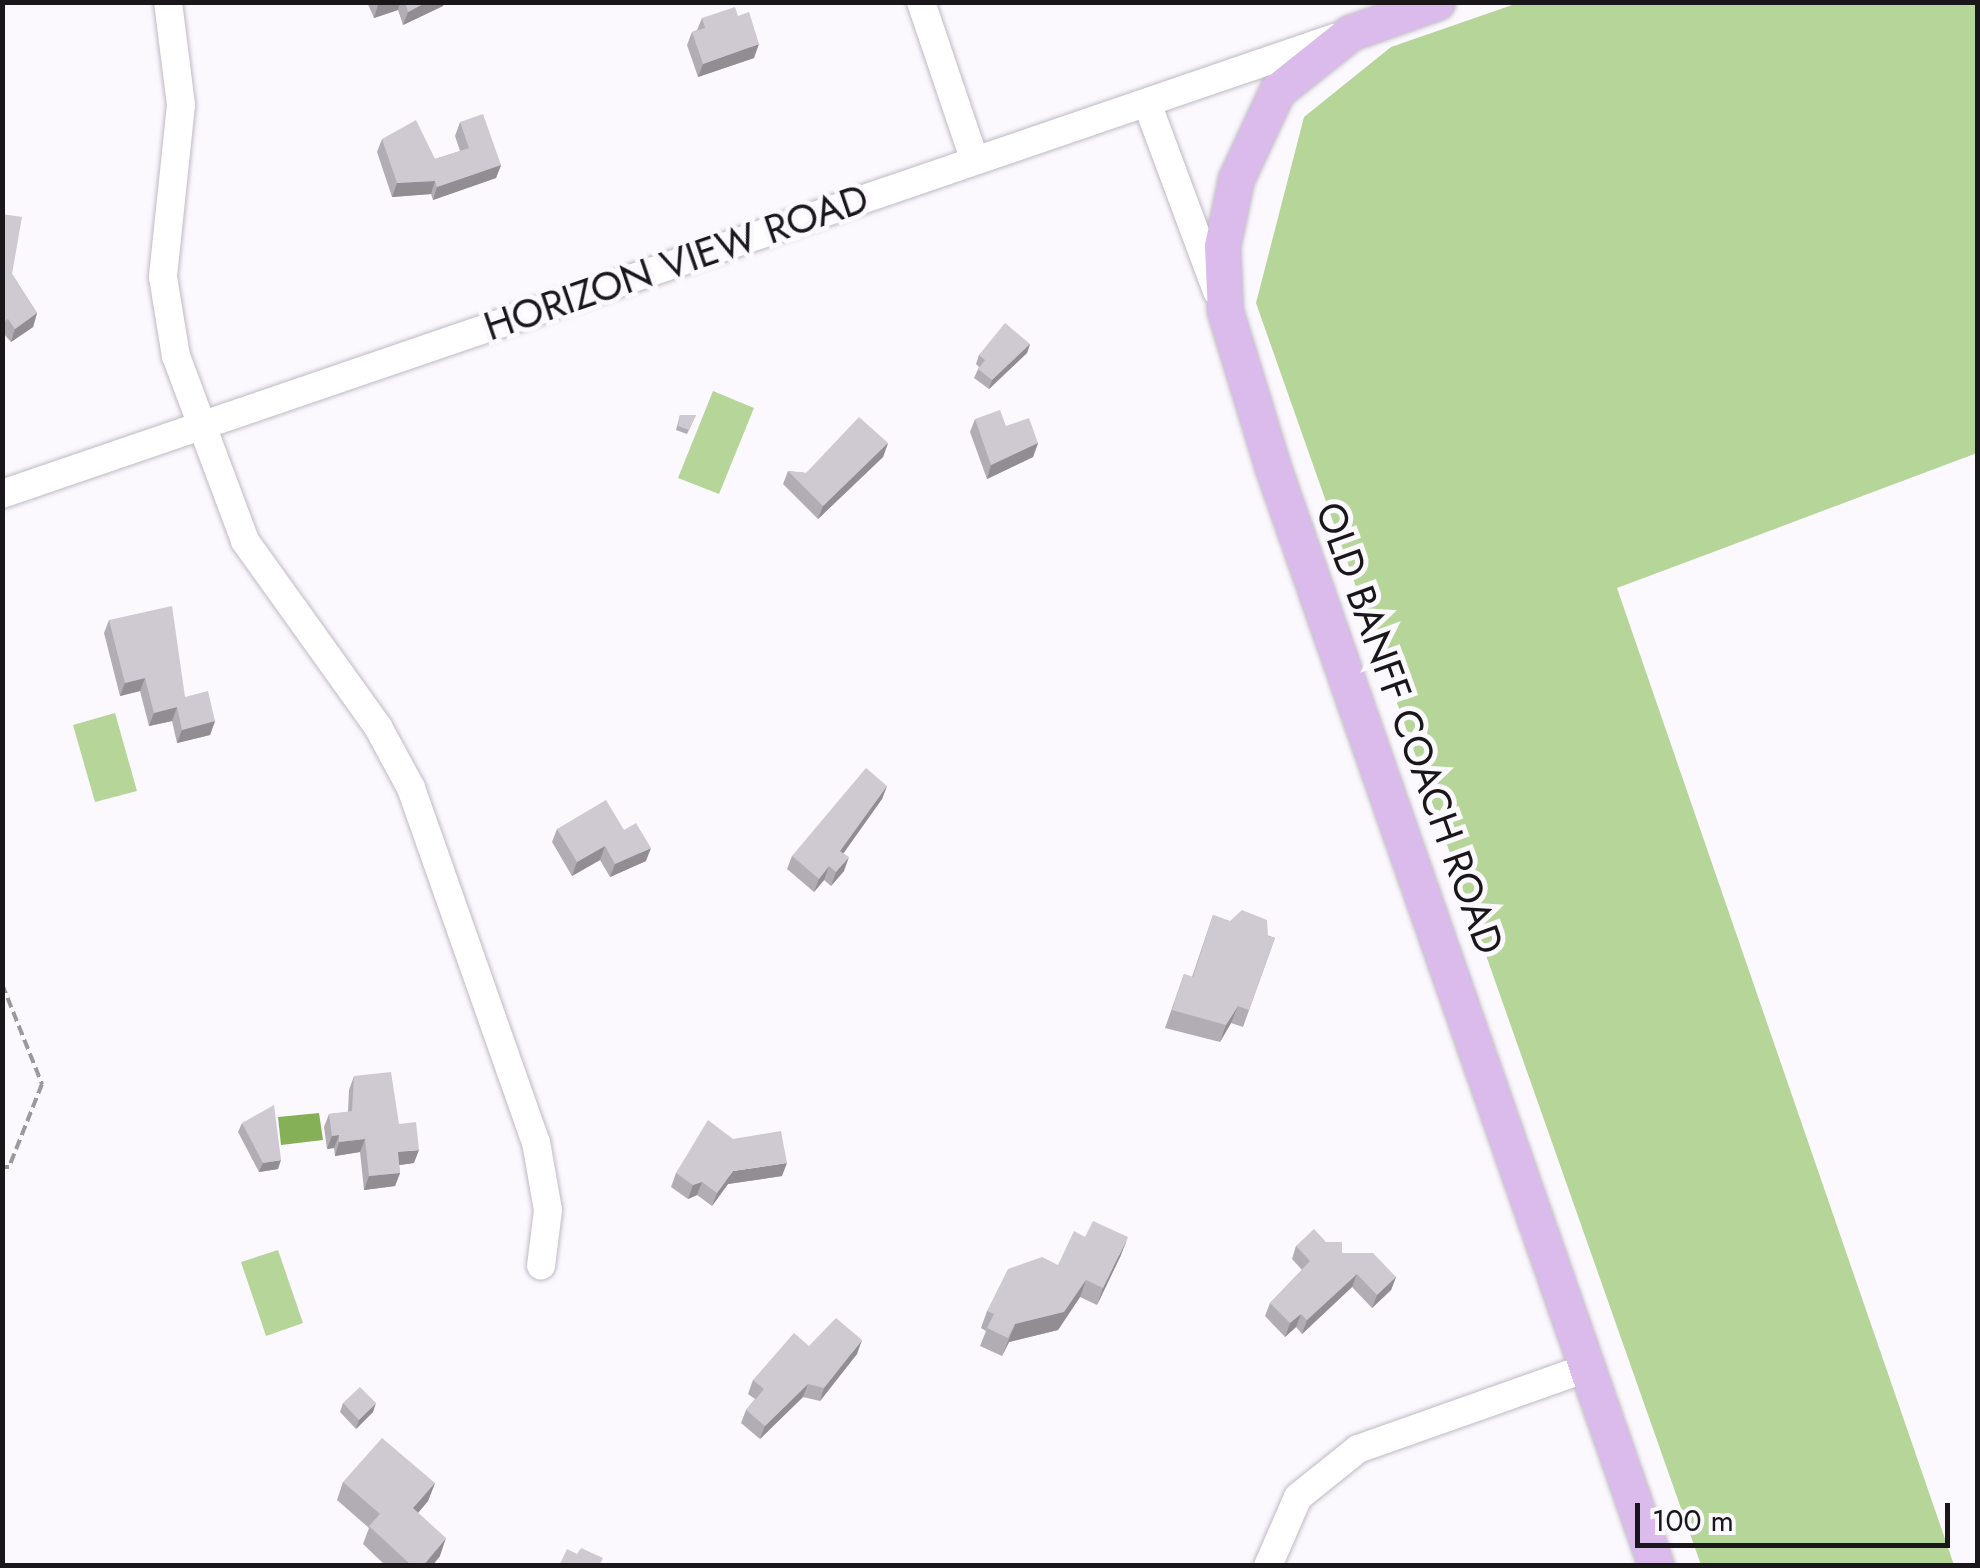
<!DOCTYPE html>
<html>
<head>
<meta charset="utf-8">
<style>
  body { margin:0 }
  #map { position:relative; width:1980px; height:1568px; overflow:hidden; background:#fbf8fe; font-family:Jost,sans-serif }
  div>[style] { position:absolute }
  .green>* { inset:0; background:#b6d598 }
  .water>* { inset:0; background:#85b057 }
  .path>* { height:4px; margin-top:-2px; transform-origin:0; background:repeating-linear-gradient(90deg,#9c999e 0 10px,transparent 0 15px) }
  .roads { filter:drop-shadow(0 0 2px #bfb9c3) drop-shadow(0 0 2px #bfb9c3) }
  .minor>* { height:28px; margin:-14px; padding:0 14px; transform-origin:14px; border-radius:14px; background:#fff }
  .major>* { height:35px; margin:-17.5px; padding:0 17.5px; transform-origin:17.5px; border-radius:17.5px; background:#dabbec }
  .wall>* { inset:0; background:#b2adb5 }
  .shaded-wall>* { inset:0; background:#918d93 }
  .building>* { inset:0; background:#cfc9d2 }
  span { translate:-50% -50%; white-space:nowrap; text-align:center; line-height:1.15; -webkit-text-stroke:10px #fbf8fe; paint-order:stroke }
  .street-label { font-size:40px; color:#19171a }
  .frame { position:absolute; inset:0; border:5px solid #19171a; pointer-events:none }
  .scale { position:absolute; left:1635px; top:1503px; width:315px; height:45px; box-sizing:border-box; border:5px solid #19171a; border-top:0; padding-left:12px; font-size:30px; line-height:35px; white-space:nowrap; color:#19171a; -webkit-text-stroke:8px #fbf8fe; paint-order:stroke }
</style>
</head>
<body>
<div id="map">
  <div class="green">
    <i style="clip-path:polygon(1518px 3px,1977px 3px,1977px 453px,1617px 588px,1954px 1565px,1701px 1565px,1256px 303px,1304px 117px,1391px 47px)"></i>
    <i style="clip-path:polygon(713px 391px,754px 408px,719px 494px,678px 478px)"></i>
    <i style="clip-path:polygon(115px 713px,137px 791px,95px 802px,73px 725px)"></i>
    <i style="clip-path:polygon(278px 1250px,303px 1323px,266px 1336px,241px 1262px)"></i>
  </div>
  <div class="water">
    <i style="clip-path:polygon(319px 1113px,323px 1140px,281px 1145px,278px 1117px)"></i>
  </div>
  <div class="path">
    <i style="left:2px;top:984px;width:108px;rotate:68.2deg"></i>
    <i style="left:42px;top:1084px;width:89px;rotate:111.7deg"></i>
    <i style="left:9px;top:1167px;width:7px;rotate:180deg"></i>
  </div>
  <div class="roads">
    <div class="minor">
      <i style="left:168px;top:2px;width:104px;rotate:82.8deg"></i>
      <i style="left:181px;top:105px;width:173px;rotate:96deg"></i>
      <i style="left:163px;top:277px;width:80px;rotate:80.7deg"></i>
      <i style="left:176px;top:356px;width:197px;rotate:69.5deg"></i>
      <i style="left:245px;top:541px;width:229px;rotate:54.4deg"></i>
      <i style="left:378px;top:727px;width:69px;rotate:61.6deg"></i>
      <i style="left:411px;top:788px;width:375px;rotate:70.6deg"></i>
      <i style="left:536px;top:1142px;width:69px;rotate:80deg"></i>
      <i style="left:548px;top:1210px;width:56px;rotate:97.1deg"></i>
      <i style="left:921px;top:2px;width:166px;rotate:71.3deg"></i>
      <i style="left:1147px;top:103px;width:201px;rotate:69.6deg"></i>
      <i style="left:2px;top:494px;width:1409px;rotate:-18.89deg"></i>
      <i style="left:1268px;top:1566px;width:75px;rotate:-66.5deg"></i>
      <i style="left:1298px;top:1497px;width:77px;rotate:-38.7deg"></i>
      <i style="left:1358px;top:1449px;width:246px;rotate:-19.5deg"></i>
    </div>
    <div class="major">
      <i style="left:1437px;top:2px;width:92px;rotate:160.4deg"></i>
      <i style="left:1350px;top:33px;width:93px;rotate:141.5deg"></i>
      <i style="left:1277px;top:91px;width:97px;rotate:115deg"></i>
      <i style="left:1236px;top:179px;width:68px;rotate:101.8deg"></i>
      <i style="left:1222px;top:246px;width:65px;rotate:87.4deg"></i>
      <i style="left:1225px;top:311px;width:161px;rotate:73deg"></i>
      <i style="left:1272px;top:465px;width:1166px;rotate:70.77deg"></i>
    </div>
  </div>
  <div class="wall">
    <i style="clip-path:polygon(367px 2px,444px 2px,443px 6px,403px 25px,398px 10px,374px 18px)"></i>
    <i style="clip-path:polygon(738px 16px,754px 58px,698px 77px,687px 45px,692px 32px,697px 30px,702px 18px)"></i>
    <i style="clip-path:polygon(460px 122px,501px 165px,496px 178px,433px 200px,431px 194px,392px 197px,377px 152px,382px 139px,435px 159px,460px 151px,455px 136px)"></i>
    <i style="clip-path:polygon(12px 274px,37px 313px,33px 327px,11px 342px,3px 333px)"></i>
    <i style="clip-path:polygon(1030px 344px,1027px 353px,989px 389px,974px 378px,979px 367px,976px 364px,979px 355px)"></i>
    <i style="clip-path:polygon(680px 415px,696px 415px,687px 434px,676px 430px)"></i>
    <i style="clip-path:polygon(975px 419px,1006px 426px,1038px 443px,1033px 457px,987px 479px,970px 432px)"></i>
    <i style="clip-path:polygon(888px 443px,883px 457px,818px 519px,783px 484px,788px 471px,806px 473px)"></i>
    <i style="clip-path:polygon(109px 620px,185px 697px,215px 721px,210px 735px,177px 743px,172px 721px,149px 726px,140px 691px,120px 696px,104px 633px)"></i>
    <i style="clip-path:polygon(887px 786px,882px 799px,843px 853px,844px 871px,831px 886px,824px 880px,814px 892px,787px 869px,792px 856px)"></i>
    <i style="clip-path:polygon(557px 829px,624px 830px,646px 861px,610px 877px,600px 860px,572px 876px,552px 842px)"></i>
    <i style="clip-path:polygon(1213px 915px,1275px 938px,1243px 1027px,1231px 1023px,1220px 1042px,1165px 1028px,1184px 974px,1192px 977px)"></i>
    <i style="clip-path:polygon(354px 1076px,399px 1124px,414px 1163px,399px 1165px,400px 1173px,395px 1186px,364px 1190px,360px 1152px,335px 1156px,334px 1148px,327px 1149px,324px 1127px,329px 1114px,348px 1112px,349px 1090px)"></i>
    <i style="clip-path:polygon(242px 1123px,278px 1169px,259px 1172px,238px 1132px)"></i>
    <i style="clip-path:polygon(676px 1173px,782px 1176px,728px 1184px,712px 1206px,697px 1195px,688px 1199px,671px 1187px)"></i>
    <i style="clip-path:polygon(1326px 1242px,1342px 1253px,1396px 1277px,1391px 1290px,1372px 1308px,1352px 1287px,1302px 1334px,1296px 1327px,1285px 1337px,1265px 1316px,1270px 1303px,1302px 1270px,1292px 1259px,1296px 1246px)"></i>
    <i style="clip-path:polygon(1121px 1255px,1097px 1305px,1080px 1297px,1058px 1330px,1009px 1342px,1002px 1356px,980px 1346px,986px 1331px,981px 1328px,987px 1311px,1058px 1265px)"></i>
    <i style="clip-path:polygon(809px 1346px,857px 1354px,820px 1401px,803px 1397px,760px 1439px,741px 1423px,746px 1410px,755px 1399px,748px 1394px,753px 1380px)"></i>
    <i style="clip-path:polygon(343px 1403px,373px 1412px,356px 1429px,340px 1412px)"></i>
    <i style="clip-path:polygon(343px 1482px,435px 1483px,428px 1501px,418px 1513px,440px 1556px,432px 1566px,386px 1566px,363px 1544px,369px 1528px,337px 1500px)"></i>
  </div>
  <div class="shaded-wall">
    <i style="clip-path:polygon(385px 2px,400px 2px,398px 10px,374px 18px,378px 5px)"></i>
    <i style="clip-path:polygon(427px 2px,444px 2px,443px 6px,403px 25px,408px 12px)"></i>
    <i style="clip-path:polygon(759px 44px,754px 58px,698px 77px,703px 64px)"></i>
    <i style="clip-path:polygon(501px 165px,496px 178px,433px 200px,437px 187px)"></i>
    <i style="clip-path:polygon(435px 181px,431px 194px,392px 197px,397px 183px)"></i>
    <i style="clip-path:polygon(37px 313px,33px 327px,11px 342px,15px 329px)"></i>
    <i style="clip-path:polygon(1030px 344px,1027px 353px,989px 389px,992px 380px)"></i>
    <i style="clip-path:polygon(888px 443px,883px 457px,818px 519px,823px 506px)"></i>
    <i style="clip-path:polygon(1038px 443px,1033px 457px,987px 479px,991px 465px)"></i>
    <i style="clip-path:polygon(145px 678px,140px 691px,120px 696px,125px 683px)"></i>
    <i style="clip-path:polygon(177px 707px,172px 721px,149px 726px,154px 713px)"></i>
    <i style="clip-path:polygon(215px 721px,210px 735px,177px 743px,182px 730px)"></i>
    <i style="clip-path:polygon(887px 786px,882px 799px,836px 864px,840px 851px)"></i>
    <i style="clip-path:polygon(605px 846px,600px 860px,572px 876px,577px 862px)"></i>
    <i style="clip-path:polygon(651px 848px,646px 861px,610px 877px,615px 864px)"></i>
    <i style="clip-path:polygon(849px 857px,844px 871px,831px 886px,836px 872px)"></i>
    <i style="clip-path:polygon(829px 866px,824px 880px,814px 892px,819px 879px)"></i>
    <i style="clip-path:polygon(1238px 1006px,1231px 1023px,1220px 1042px,1226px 1025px)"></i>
    <i style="clip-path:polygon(339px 1135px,334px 1148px,327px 1149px,332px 1136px)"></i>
    <i style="clip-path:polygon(365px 1139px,360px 1152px,335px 1156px,339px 1142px)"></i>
    <i style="clip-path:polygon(419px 1150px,414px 1163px,393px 1166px,398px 1152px)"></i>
    <i style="clip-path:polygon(281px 1160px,278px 1169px,259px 1172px,263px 1163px)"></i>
    <i style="clip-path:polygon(787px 1163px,782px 1176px,728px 1184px,712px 1206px,717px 1193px,733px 1171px)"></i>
    <i style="clip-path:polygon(400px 1173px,395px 1186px,364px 1190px,369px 1176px)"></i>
    <i style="clip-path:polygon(702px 1182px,697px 1195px,688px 1199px,693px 1185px)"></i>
    <i style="clip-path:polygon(1128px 1237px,1121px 1255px,1097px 1305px,1103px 1288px)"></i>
    <i style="clip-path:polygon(1357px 1274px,1352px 1287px,1302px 1334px,1307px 1320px)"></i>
    <i style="clip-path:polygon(1396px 1277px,1391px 1290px,1372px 1308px,1377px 1295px)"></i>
    <i style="clip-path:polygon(1086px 1280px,1080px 1297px,1058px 1330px,1009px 1342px,1002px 1356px,1015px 1324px)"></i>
    <i style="clip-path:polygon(1301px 1314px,1296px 1327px,1285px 1337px,1290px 1323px)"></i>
    <i style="clip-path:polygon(862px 1340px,857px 1354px,820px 1401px,824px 1388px)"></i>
    <i style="clip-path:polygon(808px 1384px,803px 1397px,760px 1439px,765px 1426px)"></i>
    <i style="clip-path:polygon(376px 1403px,373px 1412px,356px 1429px,359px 1420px)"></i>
    <i style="clip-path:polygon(435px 1483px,428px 1501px,407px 1526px,413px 1508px)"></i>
    <i style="clip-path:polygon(446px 1538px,440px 1556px,432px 1566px,423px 1566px)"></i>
  </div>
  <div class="building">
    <i style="clip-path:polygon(405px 2px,427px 2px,408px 12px)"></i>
    <i style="clip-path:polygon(735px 7px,738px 16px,749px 12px,759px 44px,703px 64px,692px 32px,705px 28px,702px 18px)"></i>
    <i style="clip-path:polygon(483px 114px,501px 165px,437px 187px,435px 181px,397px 183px,382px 139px,416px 120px,435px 159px,469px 148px,460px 122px)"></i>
    <i style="clip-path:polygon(2px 214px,22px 217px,12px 274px,37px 313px,15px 329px,8px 319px,2px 323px)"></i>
    <i style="clip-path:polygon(1005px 323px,1030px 344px,992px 380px,978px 369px,985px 360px,979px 355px)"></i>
    <i style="clip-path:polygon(1000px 410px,1006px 426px,1029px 418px,1038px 443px,991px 465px,975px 419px)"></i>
    <i style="clip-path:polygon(680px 415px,696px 415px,689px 430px,678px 426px)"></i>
    <i style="clip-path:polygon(859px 417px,888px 443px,823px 506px,788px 471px,806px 473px)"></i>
    <i style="clip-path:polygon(172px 606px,185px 697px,208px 691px,215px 721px,182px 730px,177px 707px,154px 713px,145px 678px,125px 683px,109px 620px)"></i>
    <i style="clip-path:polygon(866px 768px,887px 786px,840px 851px,849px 857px,836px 872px,829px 866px,819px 879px,792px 856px)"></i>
    <i style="clip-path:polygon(606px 800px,624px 830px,636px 823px,651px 848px,615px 864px,605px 846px,577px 862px,557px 829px)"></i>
    <i style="clip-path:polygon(1242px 910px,1267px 920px,1268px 936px,1275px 938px,1249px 1010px,1238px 1006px,1226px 1025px,1172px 1010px,1184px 974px,1193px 977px,1213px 915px,1230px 921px)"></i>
    <i style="clip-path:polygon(391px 1072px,399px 1124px,416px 1122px,419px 1150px,398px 1152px,400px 1173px,369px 1176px,365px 1139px,339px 1142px,339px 1135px,332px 1136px,329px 1114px,352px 1111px,354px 1076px)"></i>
    <i style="clip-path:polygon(274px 1105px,281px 1160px,263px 1163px,242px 1123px)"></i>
    <i style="clip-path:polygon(708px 1120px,733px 1139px,781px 1131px,787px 1163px,733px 1171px,717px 1193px,702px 1182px,693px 1185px,676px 1173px)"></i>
    <i style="clip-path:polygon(1093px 1221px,1128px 1237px,1103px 1288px,1086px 1280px,1064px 1312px,1015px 1324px,1008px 1338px,987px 1328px,994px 1314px,987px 1311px,1008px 1269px,1042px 1257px,1058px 1265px,1074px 1231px,1085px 1237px)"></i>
    <i style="clip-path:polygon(1314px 1229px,1326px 1242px,1342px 1242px,1342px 1253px,1373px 1253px,1396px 1277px,1377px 1295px,1357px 1274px,1307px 1320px,1301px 1314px,1290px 1323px,1270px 1303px,1310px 1261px,1296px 1246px)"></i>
    <i style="clip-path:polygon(836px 1318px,862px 1340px,824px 1388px,808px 1384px,765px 1426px,746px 1410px,764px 1389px,753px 1380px,794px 1333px,809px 1346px)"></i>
    <i style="clip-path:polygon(360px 1387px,376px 1403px,359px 1420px,343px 1403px)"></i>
    <i style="clip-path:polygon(382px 1438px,435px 1483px,413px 1508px,446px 1538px,423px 1566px,412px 1566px,369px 1526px,380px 1514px,343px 1482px)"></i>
    <i style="clip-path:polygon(581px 1548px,603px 1558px,599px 1566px,559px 1566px,567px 1549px,577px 1554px)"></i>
  </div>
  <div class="street-label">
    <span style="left:676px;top:262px;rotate:-19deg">HORIZON VIEW ROAD</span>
    <span style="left:1410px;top:728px;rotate:70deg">OLD BANFF COACH ROAD</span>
  </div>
  <div class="frame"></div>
  <div class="scale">100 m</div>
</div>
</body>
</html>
